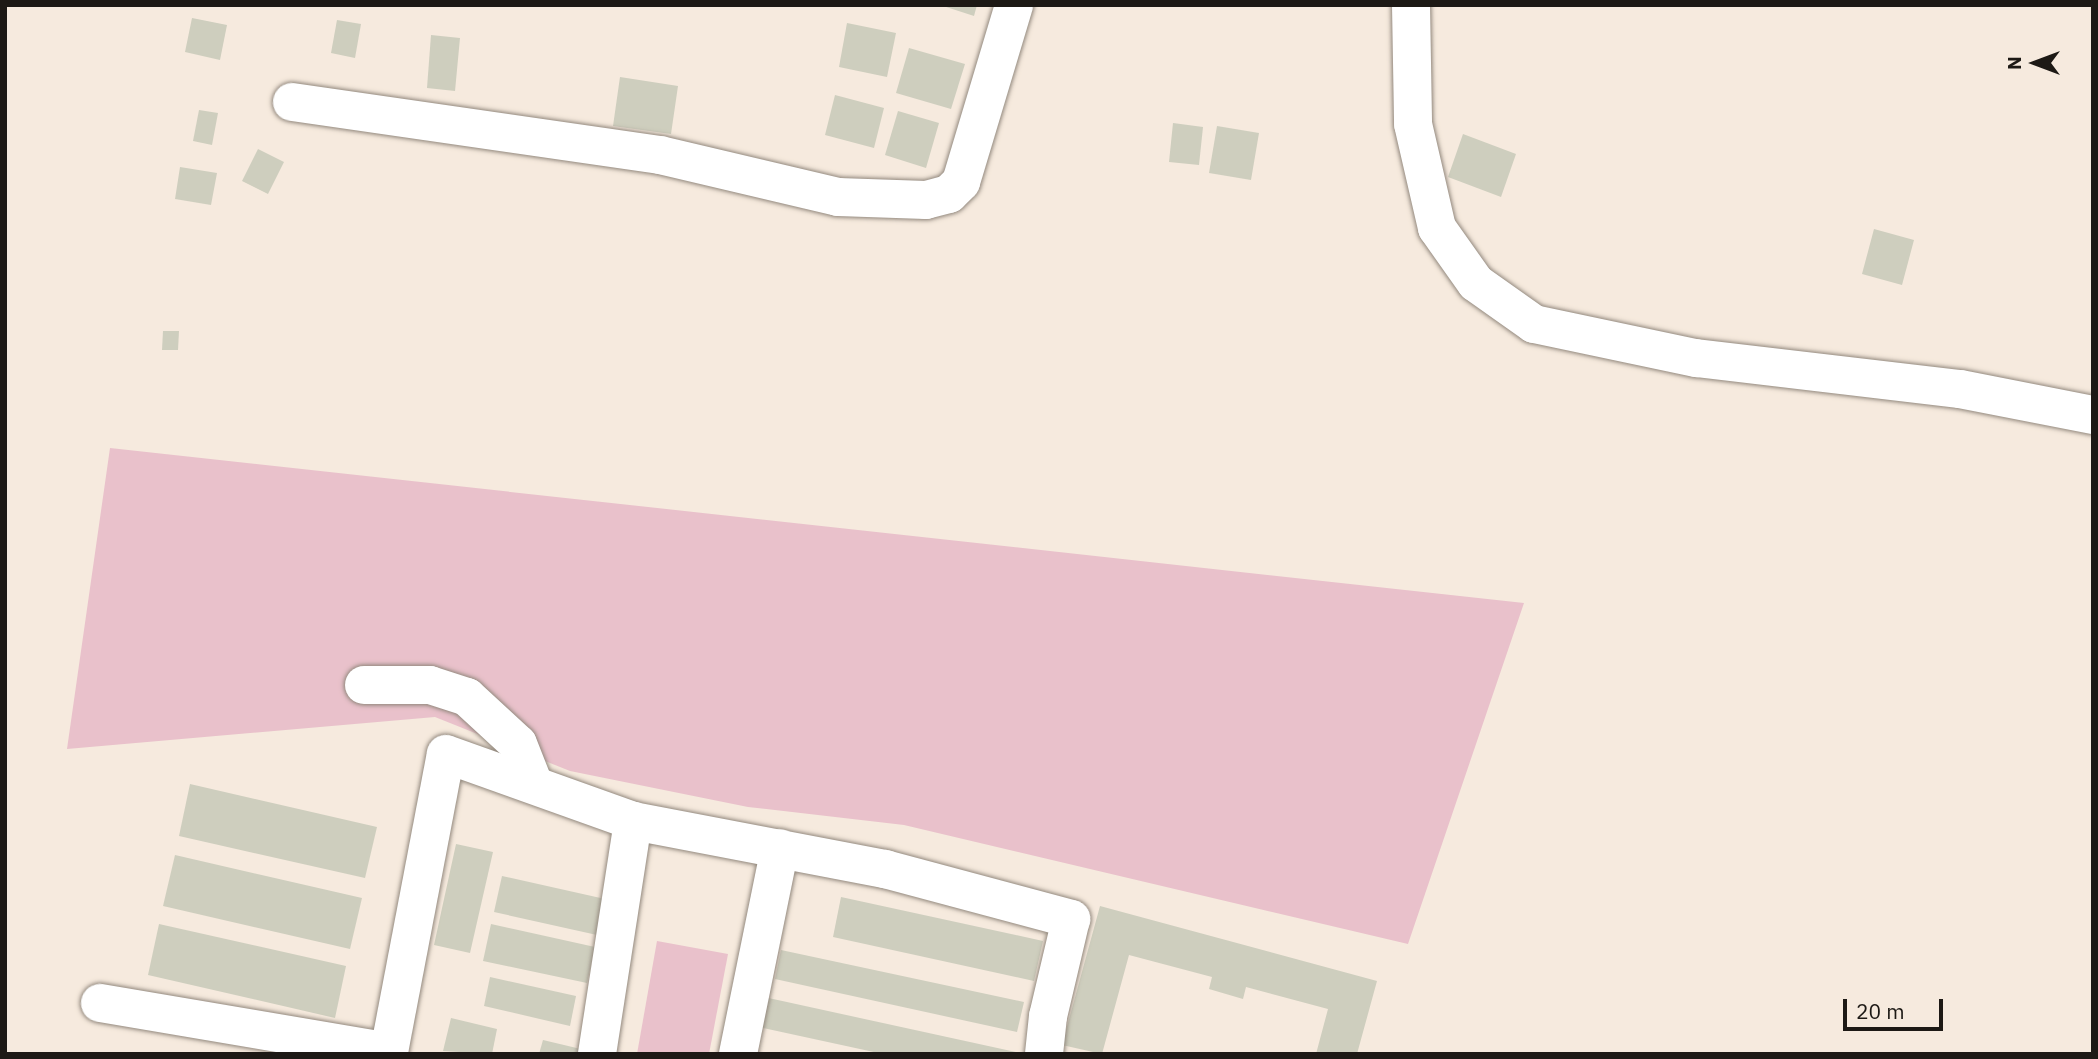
<!DOCTYPE html>
<html>
<head>
<meta charset="utf-8">
<style>
  body { margin:0 }
  #map { position:relative; width:2098px; height:1059px; overflow:hidden; background:#f6eade; font-family:"IBM Plex Sans",sans-serif }
  div>[style] { position:absolute }
  .green>* { inset:0; background:#e9c1cb }
  .building>* { inset:0; background:#cecebe }
  .roads { filter:drop-shadow(0 0 2px #93897e) drop-shadow(0 0 2px #93897e) }
  .minor>* { height:38px; margin:-19px; padding:0 19px; transform-origin:19px; border-radius:19px; background:#fff }
  span { translate:-50% -50%; white-space:nowrap; text-align:center; line-height:1.15; -webkit-text-stroke:6px #f6eade; paint-order:stroke }
  .frame { position:absolute; inset:0; border:7px solid #1d1915; pointer-events:none }
  .north { position:absolute; left:2000px; top:28px; width:70px; height:70px; -webkit-text-stroke:5px #f6eade; paint-order:stroke; rotate:270deg; font-size:19px; font-weight:700; line-height:28px; text-align:center; color:#1d1915 }
  .north::after { content:''; display:block; margin:auto; width:24px; height:32px; background:#1d1915; clip-path:polygon(50% 0,100% 100%,50% 72%,0 100%) }
  .scale { position:absolute; left:1843px; top:999px; width:100px; height:32px; box-sizing:border-box; border:4px solid #1d1915; border-top:0; padding-left:9px; font-size:21px; line-height:24px; white-space:nowrap; color:#1d1915; -webkit-text-stroke:5px #f6eade; paint-order:stroke }
</style>
</head>
<body>
<div id="map">
  <div class="green">
    <i style="clip-path:polygon(110px 448px,1524px 603px,1408px 944px,904px 825px,748px 807px,570px 771px,435px 717px,67px 749px)"></i>
    <i style="clip-path:polygon(657px 941px,728px 954px,709px 1054px,637px 1054px)"></i>
  </div>
  <div class="building">
    <i style="clip-path:polygon(940px 5px,977px 5px,974px 16px)"></i>
    <i style="clip-path:polygon(192px 18px,227px 25px,220px 60px,185px 52px)"></i>
    <i style="clip-path:polygon(337px 20px,361px 24px,355px 58px,331px 53px)"></i>
    <i style="clip-path:polygon(847px 23px,896px 33px,887px 77px,839px 67px)"></i>
    <i style="clip-path:polygon(431px 35px,460px 38px,455px 91px,427px 88px)"></i>
    <i style="clip-path:polygon(909px 48px,965px 64px,951px 109px,896px 93px)"></i>
    <i style="clip-path:polygon(620px 77px,678px 86px,671px 134px,613px 126px)"></i>
    <i style="clip-path:polygon(835px 95px,884px 108px,874px 148px,825px 135px)"></i>
    <i style="clip-path:polygon(199px 110px,218px 113px,212px 145px,193px 141px)"></i>
    <i style="clip-path:polygon(898px 111px,939px 123px,926px 168px,885px 155px)"></i>
    <i style="clip-path:polygon(1173px 123px,1203px 127px,1199px 165px,1169px 162px)"></i>
    <i style="clip-path:polygon(1217px 126px,1259px 133px,1251px 180px,1209px 173px)"></i>
    <i style="clip-path:polygon(1463px 134px,1516px 154px,1501px 197px,1448px 177px)"></i>
    <i style="clip-path:polygon(258px 149px,284px 162px,268px 194px,242px 181px)"></i>
    <i style="clip-path:polygon(180px 167px,217px 173px,211px 205px,175px 199px)"></i>
    <i style="clip-path:polygon(1874px 229px,1914px 240px,1902px 285px,1862px 274px)"></i>
    <i style="clip-path:polygon(163px 331px,179px 331px,178px 350px,162px 350px)"></i>
    <i style="clip-path:polygon(190px 784px,377px 827px,365px 878px,179px 836px)"></i>
    <i style="clip-path:polygon(456px 844px,493px 852px,470px 953px,434px 945px)"></i>
    <i style="clip-path:polygon(175px 855px,362px 898px,350px 949px,163px 906px)"></i>
    <i style="clip-path:polygon(502px 876px,605px 899px,597px 935px,494px 912px)"></i>
    <i style="clip-path:polygon(841px 897px,1043px 941px,1034px 981px,833px 937px)"></i>
    <i style="clip-path:polygon(1100px 906px,1377px 981px,1357px 1054px,1316px 1054px,1328px 1009px,1246px 987px,1243px 999px,1209px 989px,1212px 977px,1129px 955px,1102px 1054px,1062px 1045px)"></i>
    <i style="clip-path:polygon(159px 924px,346px 966px,335px 1018px,148px 975px)"></i>
    <i style="clip-path:polygon(491px 924px,595px 947px,587px 983px,483px 961px)"></i>
    <i style="clip-path:polygon(781px 950px,1024px 1002px,1017px 1032px,775px 979px)"></i>
    <i style="clip-path:polygon(490px 977px,576px 996px,570px 1026px,484px 1006px)"></i>
    <i style="clip-path:polygon(764px 997px,1020px 1053px,1020px 1054px,883px 1054px,758px 1027px)"></i>
    <i style="clip-path:polygon(451px 1018px,497px 1029px,492px 1054px,443px 1051px)"></i>
    <i style="clip-path:polygon(543px 1040px,585px 1050px,584px 1054px,539px 1054px)"></i>
  </div>
  <div class="roads">
    <div class="minor">
      <i style="left:1411px;top:5px;width:119px;rotate:89deg"></i>
      <i style="left:1413px;top:124px;width:107px;rotate:77deg"></i>
      <i style="left:1437px;top:228px;width:67px;rotate:54.7deg"></i>
      <i style="left:1476px;top:283px;width:71px;rotate:35.3deg"></i>
      <i style="left:1534px;top:324px;width:166px;rotate:11.9deg"></i>
      <i style="left:1696px;top:358px;width:266px;rotate:6.7deg"></i>
      <i style="left:1960px;top:389px;width:136px;rotate:11.1deg"></i>
      <i style="left:292px;top:102px;width:372px;rotate:8.2deg"></i>
      <i style="left:660px;top:155px;width:183px;rotate:13.3deg"></i>
      <i style="left:838px;top:197px;width:88px;rotate:2deg"></i>
      <i style="left:926px;top:200px;width:24px;rotate:-15deg"></i>
      <i style="left:949px;top:194px;width:17px;rotate:-45deg"></i>
      <i style="left:961px;top:182px;width:185px;rotate:-73.3deg"></i>
      <i style="left:364px;top:685px;width:66px"></i>
      <i style="left:430px;top:685px;width:39px;rotate:18deg"></i>
      <i style="left:467px;top:697px;width:69px;rotate:42.7deg"></i>
      <i style="left:518px;top:744px;width:41px;rotate:68.5deg"></i>
      <i style="left:100px;top:1003px;width:293px;rotate:9.6deg"></i>
      <i style="left:389px;top:1052px;width:303px;rotate:-79.2deg"></i>
      <i style="left:446px;top:754px;width:199px;rotate:19.7deg"></i>
      <i style="left:633px;top:821px;width:257px;rotate:10.8deg"></i>
      <i style="left:885px;top:869px;width:193px;rotate:15deg"></i>
      <i style="left:1071px;top:919px;width:100px;rotate:103.3deg"></i>
      <i style="left:1048px;top:1016px;width:38px;rotate:96deg"></i>
      <i style="left:597px;top:1054px;width:236px;rotate:-81.2deg"></i>
      <i style="left:738px;top:1054px;width:210px;rotate:-78.5deg"></i>
    </div>
  </div>
  <div class="frame"></div>
  <div class="north">N</div>
  <div class="scale">20 m</div>
</div>
</body>
</html>
